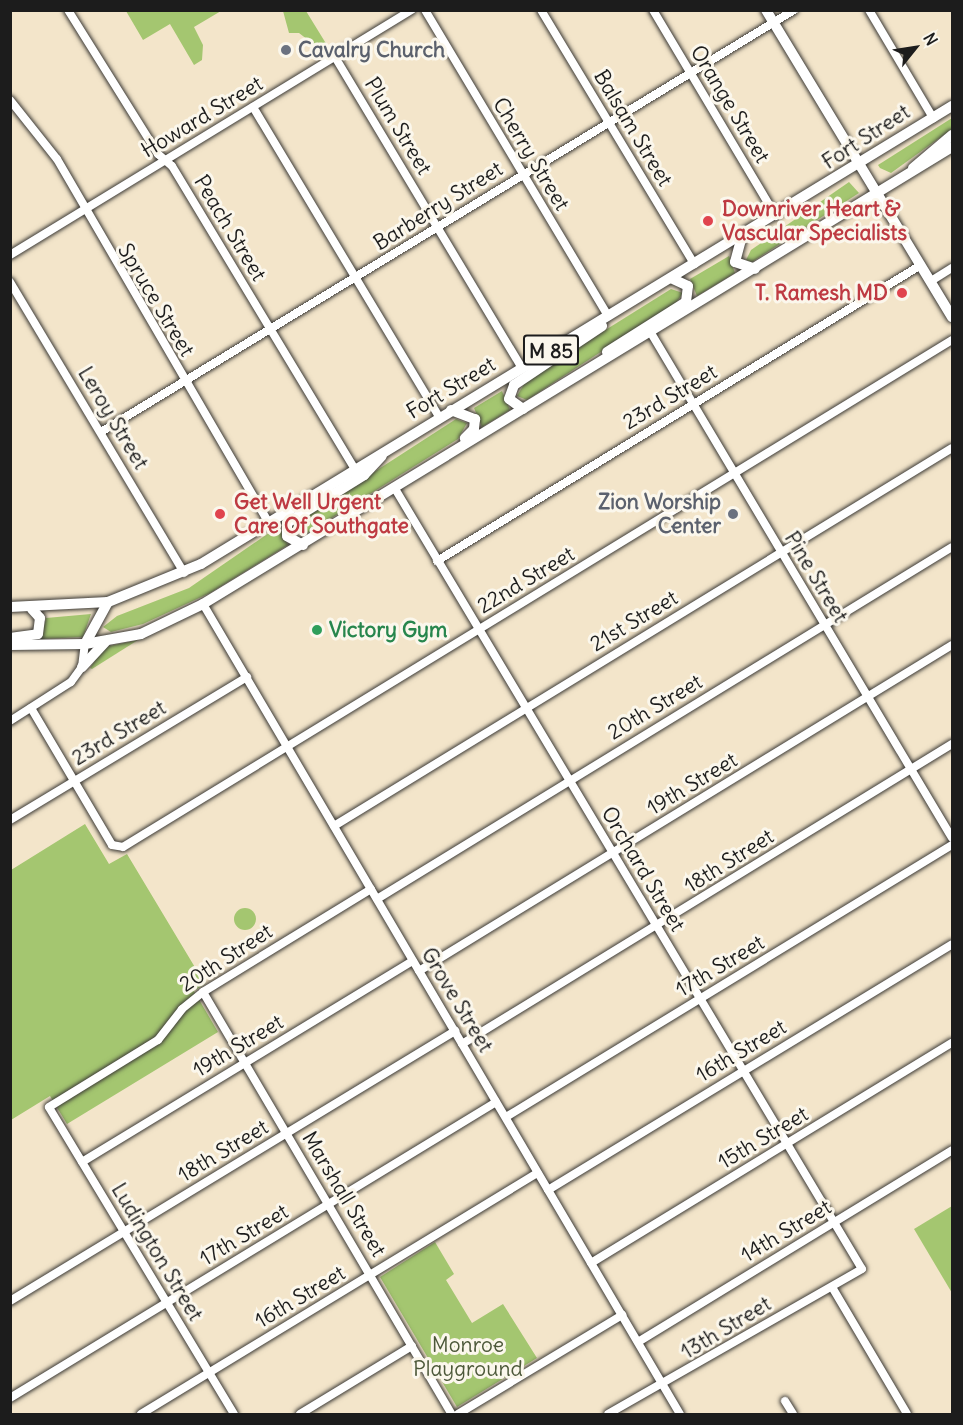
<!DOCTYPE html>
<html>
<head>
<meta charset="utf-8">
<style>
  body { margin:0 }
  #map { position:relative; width:963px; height:1425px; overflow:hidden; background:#f3e5ca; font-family:Delius,sans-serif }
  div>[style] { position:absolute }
  .green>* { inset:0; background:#a4c670 }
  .round { border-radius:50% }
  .roads { filter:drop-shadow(0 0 2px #3c3a36) drop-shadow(0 0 2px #3c3a36) }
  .minor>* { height:8px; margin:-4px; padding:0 4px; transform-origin:4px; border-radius:4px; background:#fff }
  .major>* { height:10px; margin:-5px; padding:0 5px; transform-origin:5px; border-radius:5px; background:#fff }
  .dots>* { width:16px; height:16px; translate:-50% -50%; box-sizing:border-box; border:3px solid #fbf7ec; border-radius:50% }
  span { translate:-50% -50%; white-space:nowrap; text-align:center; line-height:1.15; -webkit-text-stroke:6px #fbf7ec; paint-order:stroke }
  .shield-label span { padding:2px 4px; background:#fbf7ec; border:2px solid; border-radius:4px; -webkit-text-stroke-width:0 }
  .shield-label { font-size:20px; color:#1c1c1c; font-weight:700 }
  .worship-label { font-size:21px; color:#5b616d; font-weight:700 }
  .left { translate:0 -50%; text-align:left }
  .right { translate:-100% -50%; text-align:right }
  .street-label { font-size:21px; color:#1c1c1c }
  .health-label { font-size:21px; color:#be3a42; font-weight:700 }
  .leisure-label { font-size:21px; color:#27864d; font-weight:700 }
  .park-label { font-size:21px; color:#4c5839 }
  .frame { position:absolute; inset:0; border:12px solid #1c1c1c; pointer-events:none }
  .north { position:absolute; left:885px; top:18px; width:60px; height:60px; -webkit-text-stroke:4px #fbf7ec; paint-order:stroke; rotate:60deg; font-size:16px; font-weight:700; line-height:24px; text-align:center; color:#1c1c1c }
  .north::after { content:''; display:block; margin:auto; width:21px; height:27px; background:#1c1c1c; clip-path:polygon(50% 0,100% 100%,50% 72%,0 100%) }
</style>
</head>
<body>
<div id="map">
  <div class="green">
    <i style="clip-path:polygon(126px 11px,221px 11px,194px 27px,203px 45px,202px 60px,194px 65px,170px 24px,143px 40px)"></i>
    <i style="clip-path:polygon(283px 11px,306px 11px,330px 50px,325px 53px,299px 33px,289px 33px)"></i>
    <i style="clip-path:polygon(952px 118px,952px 129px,891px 173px,880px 168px,878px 165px)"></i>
    <i style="clip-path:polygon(849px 182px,859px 193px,752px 262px,746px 260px,751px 250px)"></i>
    <i style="clip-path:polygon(729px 256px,735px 273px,697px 296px,690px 279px)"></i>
    <i style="clip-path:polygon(671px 289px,683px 293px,676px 303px,527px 400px,517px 396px,527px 379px)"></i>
    <i style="clip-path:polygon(502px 391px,510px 410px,482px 427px,474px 408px)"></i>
    <i style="clip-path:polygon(456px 419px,467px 423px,458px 439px,306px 534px,297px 533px,303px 518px)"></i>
    <i style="clip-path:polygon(279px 526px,288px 545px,210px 593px,143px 624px,111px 632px,103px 627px,117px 616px,189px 588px)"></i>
    <i style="clip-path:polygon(91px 614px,83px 637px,41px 639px,46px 618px)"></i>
    <i style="clip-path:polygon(138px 640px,92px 669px,90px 668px,104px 647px)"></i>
    <i style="clip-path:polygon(85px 824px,109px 864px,127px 854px,205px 984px,194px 991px,218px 1032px,67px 1124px,50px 1096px,11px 1120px,11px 870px)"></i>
    <i class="round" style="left:234px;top:908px;width:22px;height:22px"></i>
    <i style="clip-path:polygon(952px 1206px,952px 1293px,914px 1229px)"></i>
    <i style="clip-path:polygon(435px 1242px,454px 1274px,446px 1280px,472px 1323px,503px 1304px,537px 1358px,457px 1407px,380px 1277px)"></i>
  </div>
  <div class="roads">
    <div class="minor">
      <i style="left:68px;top:10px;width:170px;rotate:58deg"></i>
      <i style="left:158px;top:154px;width:18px;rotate:41deg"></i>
      <i style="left:172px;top:166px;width:353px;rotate:58.9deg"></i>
      <i style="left:425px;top:10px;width:357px;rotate:59.1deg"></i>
      <i style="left:541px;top:10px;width:297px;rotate:58.9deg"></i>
      <i style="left:653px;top:10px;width:240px;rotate:59.2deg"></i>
      <i style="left:869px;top:10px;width:126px;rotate:59.3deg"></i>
      <i style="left:335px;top:57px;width:363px;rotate:59deg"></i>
      <i style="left:10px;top:100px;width:75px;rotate:51.5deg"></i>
      <i style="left:57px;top:159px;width:419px;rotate:59.8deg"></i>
      <i style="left:253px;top:107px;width:361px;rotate:59deg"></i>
      <i style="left:10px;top:255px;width:471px;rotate:-31.4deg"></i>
      <i style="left:931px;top:281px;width:25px;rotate:-32deg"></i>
      <i style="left:10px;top:282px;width:339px;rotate:59.1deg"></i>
      <i style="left:651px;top:333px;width:588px;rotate:59.2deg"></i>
      <i style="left:101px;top:432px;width:811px;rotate:-31.34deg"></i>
      <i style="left:394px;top:487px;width:911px;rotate:59.1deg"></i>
      <i style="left:862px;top:1269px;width:292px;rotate:150.3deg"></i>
      <i style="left:437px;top:561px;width:567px;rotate:-31.45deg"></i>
      <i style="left:203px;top:604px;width:940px;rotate:59.51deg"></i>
      <i style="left:31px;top:708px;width:159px;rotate:59.4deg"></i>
      <i style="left:112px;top:845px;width:11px;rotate:10deg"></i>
      <i style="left:123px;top:847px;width:972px;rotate:-31.45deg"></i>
      <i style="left:10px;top:721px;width:72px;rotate:-32.6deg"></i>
      <i style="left:71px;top:682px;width:19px;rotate:-54deg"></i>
      <i style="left:82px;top:667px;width:23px;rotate:-83deg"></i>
      <i style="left:10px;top:820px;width:277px;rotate:-31.1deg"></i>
      <i style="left:334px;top:826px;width:724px;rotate:-31.45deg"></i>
      <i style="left:377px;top:899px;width:674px;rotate:-31.47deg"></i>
      <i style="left:419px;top:971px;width:625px;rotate:-31.45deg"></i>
      <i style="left:203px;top:992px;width:490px;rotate:59.5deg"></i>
      <i style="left:462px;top:1044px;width:575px;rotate:-31.48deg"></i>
      <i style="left:506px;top:1117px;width:522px;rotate:-31.38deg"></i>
      <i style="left:82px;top:1162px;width:387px;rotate:-31.3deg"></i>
      <i style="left:548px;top:1190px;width:473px;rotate:-31.3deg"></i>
      <i style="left:591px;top:1263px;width:423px;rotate:-31.4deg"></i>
      <i style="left:832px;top:1287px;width:147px;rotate:59.4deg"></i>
      <i style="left:10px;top:1301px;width:521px;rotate:-31.25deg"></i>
      <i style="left:638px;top:1342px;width:368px;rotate:-31.4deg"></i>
      <i style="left:10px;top:1398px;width:569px;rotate:-31.34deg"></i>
      <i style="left:785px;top:1401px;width:15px;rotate:58deg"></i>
      <i style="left:141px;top:1414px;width:464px;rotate:-31.3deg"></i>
      <i style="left:234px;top:1414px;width:358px;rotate:-121.1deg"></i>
      <i style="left:49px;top:1107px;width:128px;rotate:-31.6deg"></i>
      <i style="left:158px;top:1040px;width:39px;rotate:-52deg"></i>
      <i style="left:182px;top:1009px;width:27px;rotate:-39deg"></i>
      <i style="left:203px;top:992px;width:197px;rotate:-31.5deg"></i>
      <i style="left:300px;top:1414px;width:131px;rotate:-31.3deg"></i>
      <i style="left:458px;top:1414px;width:192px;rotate:-31.1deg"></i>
    </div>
    <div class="major">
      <i style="left:766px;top:10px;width:359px;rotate:58.8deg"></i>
      <i style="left:913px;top:168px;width:51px;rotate:-40.2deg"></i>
      <i style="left:742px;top:236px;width:27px;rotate:105deg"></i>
      <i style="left:735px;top:262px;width:21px;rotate:19deg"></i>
      <i style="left:607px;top:352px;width:93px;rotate:-32.3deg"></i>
      <i style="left:686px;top:302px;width:16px;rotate:-83deg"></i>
      <i style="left:688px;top:286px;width:19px;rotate:-155deg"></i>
      <i style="left:523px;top:409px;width:17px;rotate:-144deg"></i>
      <i style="left:509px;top:399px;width:15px;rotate:-70deg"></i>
      <i style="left:514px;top:385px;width:106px;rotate:-33.8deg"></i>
      <i style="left:451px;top:410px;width:26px;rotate:21deg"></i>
      <i style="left:475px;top:419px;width:10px;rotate:96deg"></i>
      <i style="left:474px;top:429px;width:13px;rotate:135deg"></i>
      <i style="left:303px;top:545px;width:18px;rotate:-151deg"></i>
      <i style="left:287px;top:536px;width:13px;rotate:-90deg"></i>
      <i style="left:287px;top:523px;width:91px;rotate:-31.9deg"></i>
      <i style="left:364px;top:475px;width:26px;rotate:-47deg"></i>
      <i style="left:10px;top:607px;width:98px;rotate:-2.9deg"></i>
      <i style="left:108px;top:602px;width:100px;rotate:-22.2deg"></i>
      <i style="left:201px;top:564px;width:880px;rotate:-31.38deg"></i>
      <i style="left:10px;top:638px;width:28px;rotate:-8deg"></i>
      <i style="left:38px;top:634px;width:16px;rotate:-83deg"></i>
      <i style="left:40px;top:618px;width:12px;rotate:-132deg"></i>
      <i style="left:85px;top:644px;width:48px;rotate:-61.3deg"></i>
      <i style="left:10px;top:645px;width:75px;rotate:-0.8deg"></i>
      <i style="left:85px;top:644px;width:57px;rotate:-10.1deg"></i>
      <i style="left:141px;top:634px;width:69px;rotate:-25.8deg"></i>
      <i style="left:203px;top:604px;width:877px;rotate:-31.39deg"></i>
      <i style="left:82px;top:667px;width:34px;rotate:-47deg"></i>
    </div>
  </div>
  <div class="dots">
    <i style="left:286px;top:50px;background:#6b7280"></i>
    <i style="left:708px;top:221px;background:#e0444e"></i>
    <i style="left:902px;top:293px;background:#e0444e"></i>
    <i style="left:220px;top:514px;background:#e0444e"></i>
    <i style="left:733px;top:514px;background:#6b7280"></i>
    <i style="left:317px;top:630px;background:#2e9e5b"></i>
  </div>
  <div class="shield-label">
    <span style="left:551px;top:350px">M 85</span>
  </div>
  <div class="worship-label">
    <span class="left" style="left:298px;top:50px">Cavalry Church</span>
    <span class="right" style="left:721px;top:514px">Zion Worship<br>Center</span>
  </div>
  <div class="street-label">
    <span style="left:730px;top:104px;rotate:59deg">Orange Street</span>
    <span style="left:202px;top:117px;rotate:-31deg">Howard Street</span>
    <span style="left:398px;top:126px;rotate:59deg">Plum Street</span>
    <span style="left:633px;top:128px;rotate:59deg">Balsam Street</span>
    <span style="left:866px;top:137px;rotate:-33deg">Fort Street</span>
    <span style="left:531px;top:154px;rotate:59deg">Cherry Street</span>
    <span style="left:438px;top:206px;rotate:-32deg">Barberry Street</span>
    <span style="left:230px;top:228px;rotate:59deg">Peach Street</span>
    <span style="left:156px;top:300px;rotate:59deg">Spruce Street</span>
    <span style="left:451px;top:388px;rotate:-31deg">Fort Street</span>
    <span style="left:670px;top:397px;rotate:-31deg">23rd Street</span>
    <span style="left:113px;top:418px;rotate:59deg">Leroy Street</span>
    <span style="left:816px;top:577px;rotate:59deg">Pine Street</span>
    <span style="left:526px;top:580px;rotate:-31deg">22nd Street</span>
    <span style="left:634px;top:621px;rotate:-31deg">21st Street</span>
    <span style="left:655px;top:707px;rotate:-31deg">20th Street</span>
    <span style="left:119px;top:733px;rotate:-31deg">23rd Street</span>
    <span style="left:692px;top:784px;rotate:-31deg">19th Street</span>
    <span style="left:729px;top:861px;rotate:-32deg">18th Street</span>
    <span style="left:643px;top:869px;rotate:59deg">Orchard Street</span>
    <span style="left:226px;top:958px;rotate:-33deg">20th Street</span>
    <span style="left:720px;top:966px;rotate:-31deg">17th Street</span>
    <span style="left:457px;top:1000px;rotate:59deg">Grove Street</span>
    <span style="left:238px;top:1046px;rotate:-31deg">19th Street</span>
    <span style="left:741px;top:1051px;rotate:-31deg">16th Street</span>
    <span style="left:763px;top:1138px;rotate:-31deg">15th Street</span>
    <span style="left:223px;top:1151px;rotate:-31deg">18th Street</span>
    <span style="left:344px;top:1194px;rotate:59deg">Marshall Street</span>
    <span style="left:786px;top:1231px;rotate:-31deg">14th Street</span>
    <span style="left:244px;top:1235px;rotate:-31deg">17th Street</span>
    <span style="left:157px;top:1252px;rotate:59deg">Ludington Street</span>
    <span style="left:300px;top:1297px;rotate:-31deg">16th Street</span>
    <span style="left:726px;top:1328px;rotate:-31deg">13th Street</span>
  </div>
  <div class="health-label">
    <span class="left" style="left:722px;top:221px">Downriver Heart &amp;<br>Vascular Specialists</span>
    <span class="right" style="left:888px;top:293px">T. Ramesh MD</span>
    <span class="left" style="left:234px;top:514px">Get Well Urgent<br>Care Of Southgate</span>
  </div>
  <div class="leisure-label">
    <span class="left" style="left:329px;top:630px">Victory Gym</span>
  </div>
  <div class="park-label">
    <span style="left:468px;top:1357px">Monroe<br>Playground</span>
  </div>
  <div class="frame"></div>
  <div class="north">N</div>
</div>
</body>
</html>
